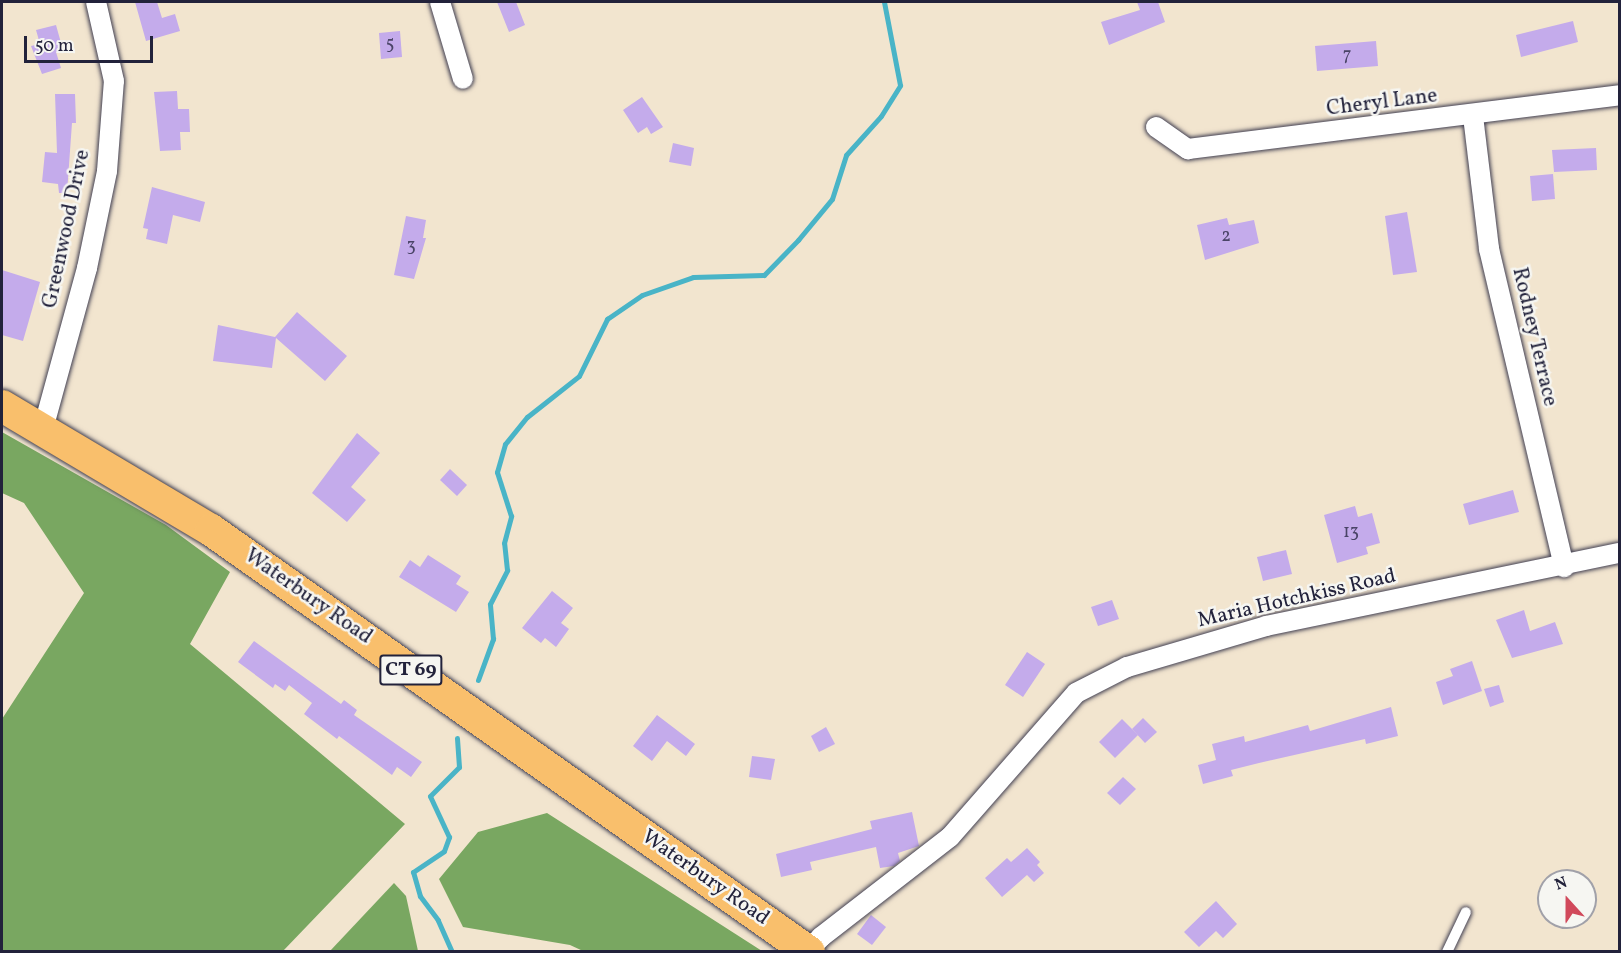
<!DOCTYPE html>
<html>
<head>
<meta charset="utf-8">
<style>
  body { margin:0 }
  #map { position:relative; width:1621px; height:953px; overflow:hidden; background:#f2e5cf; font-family:Vollkorn,serif }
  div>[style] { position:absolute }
  .forest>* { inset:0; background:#79a761 }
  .stream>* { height:5px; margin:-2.5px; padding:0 2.5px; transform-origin:2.5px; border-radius:2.5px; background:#49b4c7 }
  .building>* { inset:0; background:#c4abeb }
  .roads { filter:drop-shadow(0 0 2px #413f51) drop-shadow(0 0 2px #413f51) }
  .service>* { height:10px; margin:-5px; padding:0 5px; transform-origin:5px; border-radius:5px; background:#fff }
  .minor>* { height:20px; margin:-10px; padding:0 10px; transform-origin:10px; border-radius:10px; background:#fff }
  .primary>* { height:32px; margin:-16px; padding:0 16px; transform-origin:16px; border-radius:16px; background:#f9bf6c }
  span { translate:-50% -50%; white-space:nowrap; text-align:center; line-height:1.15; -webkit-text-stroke:5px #f6f6f2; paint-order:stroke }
  .number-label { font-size:18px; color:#4a4467 }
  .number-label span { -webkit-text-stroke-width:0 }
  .shield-label span { padding:2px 4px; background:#f6f6f2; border:2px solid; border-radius:4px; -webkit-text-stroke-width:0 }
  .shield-label { font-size:20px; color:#22223b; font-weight:700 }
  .street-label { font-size:21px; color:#22223b }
  .frame { position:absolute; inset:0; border:3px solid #22223b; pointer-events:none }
  .north { position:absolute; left:1537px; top:869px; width:60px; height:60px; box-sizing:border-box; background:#f6f6f2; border:2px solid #a1a1a9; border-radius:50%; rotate:339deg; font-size:16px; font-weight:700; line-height:24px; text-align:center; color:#22223b }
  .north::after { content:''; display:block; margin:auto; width:21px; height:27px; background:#d1495b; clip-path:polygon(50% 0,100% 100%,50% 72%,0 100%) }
  .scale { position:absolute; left:24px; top:36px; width:129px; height:27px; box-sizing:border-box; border:3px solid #22223b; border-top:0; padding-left:8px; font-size:18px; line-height:21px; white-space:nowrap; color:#22223b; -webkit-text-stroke:4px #f6f6f2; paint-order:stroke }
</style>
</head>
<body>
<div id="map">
  <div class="forest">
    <i style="clip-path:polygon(2px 432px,166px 525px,230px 572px,190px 644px,405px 824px,283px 951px,2px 951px,2px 719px,84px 593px,24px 503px,2px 493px)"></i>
    <i style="clip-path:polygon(547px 813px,762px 951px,583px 951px,570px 945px,463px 927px,439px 879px,478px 832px)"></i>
    <i style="clip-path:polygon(394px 883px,406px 896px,418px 951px,330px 951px)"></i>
  </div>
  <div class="stream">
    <i style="left:478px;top:680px;width:44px;rotate:-69.9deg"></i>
    <i style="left:493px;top:639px;width:35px;rotate:-95deg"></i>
    <i style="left:490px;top:604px;width:38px;rotate:-63deg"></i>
    <i style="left:507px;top:570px;width:27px;rotate:-96deg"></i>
    <i style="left:504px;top:543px;width:28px;rotate:-75deg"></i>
    <i style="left:511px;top:516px;width:46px;rotate:-107.7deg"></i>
    <i style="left:497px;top:472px;width:29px;rotate:-74deg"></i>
    <i style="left:505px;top:444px;width:35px;rotate:-51deg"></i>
    <i style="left:527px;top:417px;width:66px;rotate:-38.3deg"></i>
    <i style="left:579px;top:376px;width:64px;rotate:-63.8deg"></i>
    <i style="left:607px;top:319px;width:42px;rotate:-34.4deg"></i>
    <i style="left:642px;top:295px;width:54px;rotate:-19.4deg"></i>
    <i style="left:693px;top:277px;width:71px;rotate:-1.6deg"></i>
    <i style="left:764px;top:275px;width:49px;rotate:-45.8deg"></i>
    <i style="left:798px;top:240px;width:53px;rotate:-50.3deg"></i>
    <i style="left:832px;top:199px;width:46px;rotate:-72.3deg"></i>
    <i style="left:846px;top:155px;width:52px;rotate:-48.1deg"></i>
    <i style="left:881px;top:116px;width:36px;rotate:-58deg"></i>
    <i style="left:900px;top:85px;width:85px;rotate:-100.9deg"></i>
    <i style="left:452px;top:952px;width:35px;rotate:-114deg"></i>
    <i style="left:438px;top:920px;width:30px;rotate:-127deg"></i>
    <i style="left:420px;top:896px;width:25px;rotate:-106deg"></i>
    <i style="left:413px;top:872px;width:37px;rotate:-34deg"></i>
    <i style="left:444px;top:851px;width:15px;rotate:-70deg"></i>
    <i style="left:449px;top:837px;width:45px;rotate:-114.9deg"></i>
    <i style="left:430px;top:796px;width:41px;rotate:-45deg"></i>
    <i style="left:459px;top:767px;width:29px;rotate:-94deg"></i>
  </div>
  <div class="building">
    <i style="clip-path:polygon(135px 2px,157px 2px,162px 18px,175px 14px,180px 31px,146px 41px)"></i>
    <i style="clip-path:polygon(497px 2px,516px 2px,525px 25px,509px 32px)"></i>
    <i style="clip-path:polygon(1137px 2px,1158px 2px,1165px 22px,1109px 45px,1101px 22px,1140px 10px)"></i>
    <i style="clip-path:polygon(1573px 21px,1578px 42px,1521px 57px,1516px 35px)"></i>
    <i style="clip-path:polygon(56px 25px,63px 50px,56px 52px,61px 68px,42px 74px,31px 46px,40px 44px,36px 30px)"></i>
    <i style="clip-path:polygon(400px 31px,402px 57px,381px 59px,379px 33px)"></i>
    <i style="clip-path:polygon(1376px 41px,1378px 66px,1317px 71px,1315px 46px)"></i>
    <i style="clip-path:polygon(177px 91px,178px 109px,189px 109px,190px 132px,180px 132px,181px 150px,160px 151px,154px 92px)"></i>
    <i style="clip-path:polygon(55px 94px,75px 94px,76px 123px,72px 123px,67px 193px,59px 193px,58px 184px,42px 182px,45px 152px,57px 153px)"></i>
    <i style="clip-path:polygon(642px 97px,663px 127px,651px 134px,647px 127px,638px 133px,623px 110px)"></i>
    <i style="clip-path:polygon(673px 143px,694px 148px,691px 166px,669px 162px)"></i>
    <i style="clip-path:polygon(1596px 148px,1597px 170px,1554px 172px,1552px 150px)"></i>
    <i style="clip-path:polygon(1553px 174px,1555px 199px,1532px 201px,1530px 176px)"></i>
    <i style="clip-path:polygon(152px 187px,205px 202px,200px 222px,173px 215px,167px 244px,146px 239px,148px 229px,143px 228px)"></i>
    <i style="clip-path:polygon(1407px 212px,1417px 272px,1393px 275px,1385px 216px)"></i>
    <i style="clip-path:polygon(406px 216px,426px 220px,423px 238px,426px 238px,414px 279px,394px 275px)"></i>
    <i style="clip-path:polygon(1227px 218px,1229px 225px,1254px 220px,1259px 243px,1205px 260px,1197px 225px)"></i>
    <i style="clip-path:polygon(2px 270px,40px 282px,23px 341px,2px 335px)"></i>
    <i style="clip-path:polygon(297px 312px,347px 356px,325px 381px,276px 338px,272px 368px,213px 361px,218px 325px,275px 337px)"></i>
    <i style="clip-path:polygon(357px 433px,380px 453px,351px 487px,366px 500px,347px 522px,312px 493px)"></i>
    <i style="clip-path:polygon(450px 469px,467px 485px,457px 496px,440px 480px)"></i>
    <i style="clip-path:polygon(1513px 490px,1519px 512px,1469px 525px,1463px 504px)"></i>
    <i style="clip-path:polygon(1355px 506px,1358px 517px,1372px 513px,1380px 543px,1366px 547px,1368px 554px,1337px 563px,1324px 515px)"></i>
    <i style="clip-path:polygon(1286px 550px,1292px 574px,1263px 581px,1257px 557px)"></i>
    <i style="clip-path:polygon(428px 555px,461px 576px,456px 584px,469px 592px,456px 612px,399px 577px,410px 560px,420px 567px)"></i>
    <i style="clip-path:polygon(552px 591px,573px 608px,561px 623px,569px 629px,556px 647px,545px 638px,541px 643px,522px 628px)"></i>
    <i style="clip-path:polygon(1112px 600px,1119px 619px,1098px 626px,1091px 607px)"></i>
    <i style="clip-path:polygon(1524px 610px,1530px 631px,1555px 622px,1563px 644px,1512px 658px,1496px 620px)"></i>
    <i style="clip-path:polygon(254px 641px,341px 704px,344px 700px,357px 710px,354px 715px,422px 762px,411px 777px,397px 767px,392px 775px,339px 736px,337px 739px,304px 714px,312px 703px,289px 685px,285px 691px,275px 684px,273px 688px,238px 662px)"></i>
    <i style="clip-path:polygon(1027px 652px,1045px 664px,1023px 697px,1005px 685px)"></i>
    <i style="clip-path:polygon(1472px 661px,1482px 691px,1443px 705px,1436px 682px,1453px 676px,1450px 669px)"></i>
    <i style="clip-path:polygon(1499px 685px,1504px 702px,1490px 707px,1484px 689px)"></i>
    <i style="clip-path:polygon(1391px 707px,1398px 736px,1366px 744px,1365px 739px,1259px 763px,1231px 770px,1233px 776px,1203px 784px,1198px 765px,1216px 760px,1212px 744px,1244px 736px,1245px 742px,1308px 725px,1310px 731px)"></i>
    <i style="clip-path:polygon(657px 715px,695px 744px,686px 756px,667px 741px,652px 761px,633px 746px)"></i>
    <i style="clip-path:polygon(1143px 718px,1157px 732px,1145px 743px,1132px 729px)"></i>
    <i style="clip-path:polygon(1122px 719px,1138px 735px,1115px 758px,1099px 742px)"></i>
    <i style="clip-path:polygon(826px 727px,835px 744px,819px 752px,811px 736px)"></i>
    <i style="clip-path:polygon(752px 756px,775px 759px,771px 780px,749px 777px)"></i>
    <i style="clip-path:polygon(1123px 777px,1136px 789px,1120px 805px,1107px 793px)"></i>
    <i style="clip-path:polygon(912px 812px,919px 846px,898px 853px,900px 861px,894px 866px,880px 868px,876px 847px,810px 862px,812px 870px,781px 877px,776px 854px,872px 829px,870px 821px)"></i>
    <i style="clip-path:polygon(1027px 848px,1040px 862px,1037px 865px,1044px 873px,1034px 882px,1027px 875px,1002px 897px,985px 878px,1007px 858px,1011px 862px)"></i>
    <i style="clip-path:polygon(1216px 901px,1237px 924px,1223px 938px,1216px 931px,1199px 947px,1184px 932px)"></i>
    <i style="clip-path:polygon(871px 915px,886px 927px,872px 945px,857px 934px)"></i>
  </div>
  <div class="roads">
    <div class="service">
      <i style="left:1447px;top:952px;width:44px;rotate:-64.6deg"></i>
    </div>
    <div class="minor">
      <i style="left:440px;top:2px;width:80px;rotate:73.4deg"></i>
      <i style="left:1473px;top:116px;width:134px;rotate:83.1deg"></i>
      <i style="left:1489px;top:249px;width:327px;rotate:76.7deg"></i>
      <i style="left:1156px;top:127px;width:39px;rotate:35deg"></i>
      <i style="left:1188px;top:149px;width:435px;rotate:-7.1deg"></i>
      <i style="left:43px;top:429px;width:167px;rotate:-74.7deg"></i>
      <i style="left:87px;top:268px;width:99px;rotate:-78.3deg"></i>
      <i style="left:107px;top:171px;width:90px;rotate:-85.6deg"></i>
      <i style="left:114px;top:81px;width:81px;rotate:-102.8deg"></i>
      <i style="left:808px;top:951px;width:19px;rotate:-47deg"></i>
      <i style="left:821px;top:937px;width:163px;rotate:-37.8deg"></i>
      <i style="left:950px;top:837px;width:191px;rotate:-48.8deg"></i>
      <i style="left:1076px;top:693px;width:57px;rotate:-27deg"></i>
      <i style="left:1127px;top:667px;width:145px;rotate:-16.4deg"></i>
      <i style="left:1266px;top:626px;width:361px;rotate:-11.7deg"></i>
    </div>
    <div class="primary">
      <i style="left:2px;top:406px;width:243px;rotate:30.7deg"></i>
      <i style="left:211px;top:530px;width:732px;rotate:35.21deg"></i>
    </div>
  </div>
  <div class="number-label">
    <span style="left:390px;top:45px">5</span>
    <span style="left:1347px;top:56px">7</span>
    <span style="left:1226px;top:237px">2</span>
    <span style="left:411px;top:247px">3</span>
    <span style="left:1351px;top:533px">13</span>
  </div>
  <div class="shield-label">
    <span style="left:411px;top:670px">CT 69</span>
  </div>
  <div class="street-label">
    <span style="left:1382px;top:103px;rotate:-7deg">Cheryl Lane</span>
    <span style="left:67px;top:229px;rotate:-78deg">Greenwood Drive</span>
    <span style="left:1534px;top:337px;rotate:77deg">Rodney Terrace</span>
    <span style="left:308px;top:597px;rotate:35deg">Waterbury Road</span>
    <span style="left:1297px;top:599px;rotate:-13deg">Maria Hotchkiss Road</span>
    <span style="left:705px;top:878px;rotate:35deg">Waterbury Road</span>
  </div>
  <div class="frame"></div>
  <div class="north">N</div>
  <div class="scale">50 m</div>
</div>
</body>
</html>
